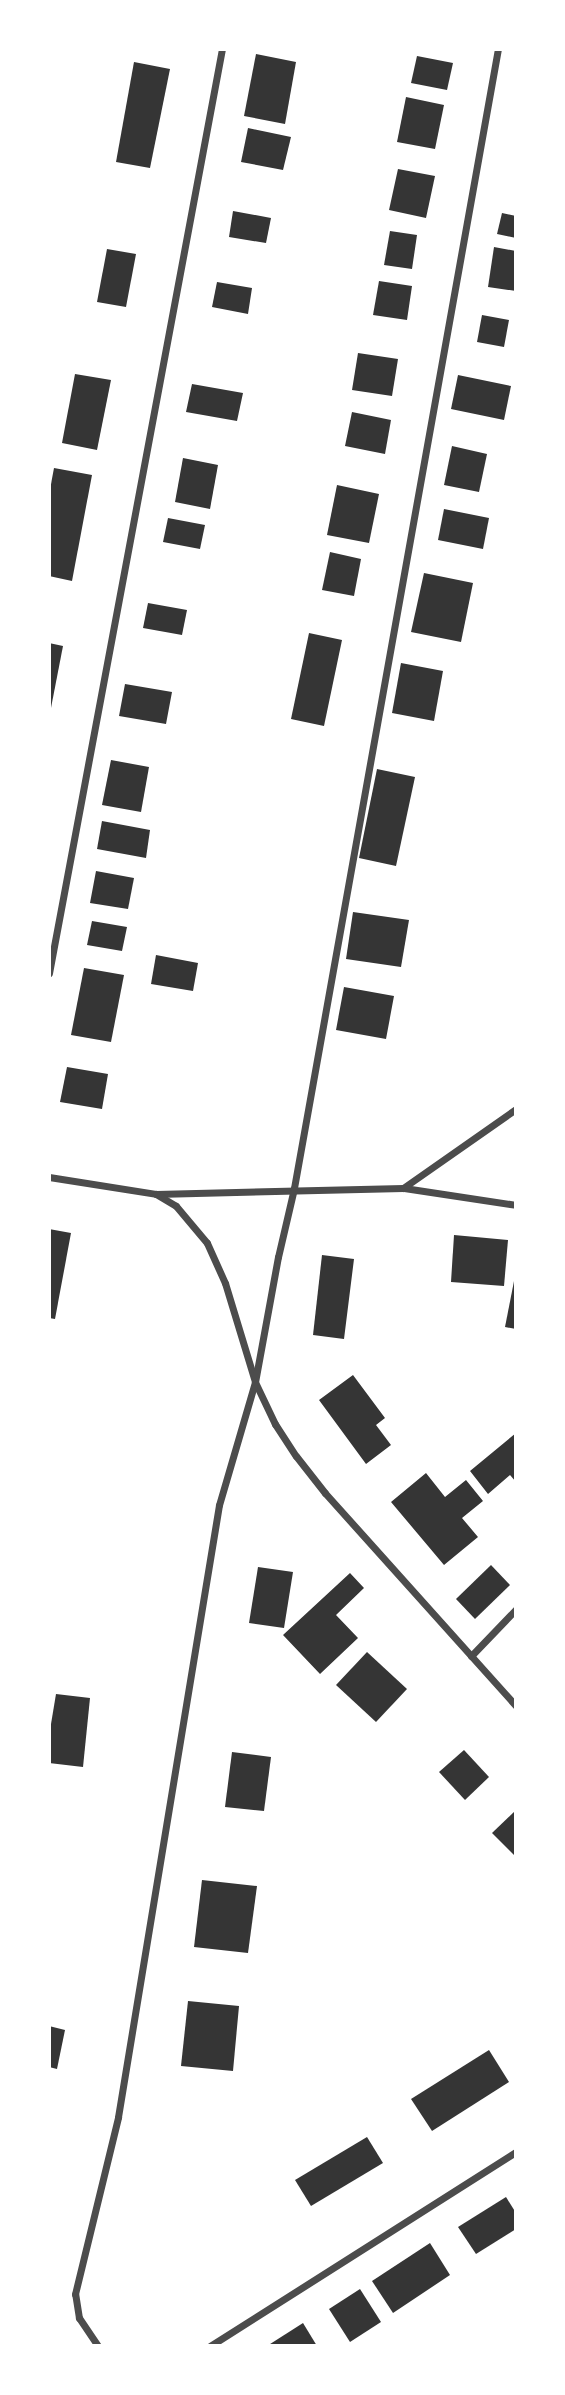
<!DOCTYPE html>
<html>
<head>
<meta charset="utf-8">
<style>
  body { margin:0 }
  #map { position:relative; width:565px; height:2395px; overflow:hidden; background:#fff; font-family:"Work Sans",sans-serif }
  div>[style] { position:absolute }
  .building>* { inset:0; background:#353535 }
  .minor>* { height:7px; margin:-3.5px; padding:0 3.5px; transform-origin:3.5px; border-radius:3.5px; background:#4c4c4c }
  span { translate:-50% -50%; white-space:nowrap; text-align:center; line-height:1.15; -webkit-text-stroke:5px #fff; paint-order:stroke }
  .frame { position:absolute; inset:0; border:51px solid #fff; pointer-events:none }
</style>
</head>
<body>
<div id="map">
  <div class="building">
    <i style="clip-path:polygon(256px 54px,296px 62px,285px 124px,244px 116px)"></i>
    <i style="clip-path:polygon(417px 56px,453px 63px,447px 90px,411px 83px)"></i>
    <i style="clip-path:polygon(134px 62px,170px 69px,150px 168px,116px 162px)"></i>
    <i style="clip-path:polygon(406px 97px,444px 105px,435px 149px,397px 142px)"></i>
    <i style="clip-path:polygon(248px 128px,291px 137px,283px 170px,241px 162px)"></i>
    <i style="clip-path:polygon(398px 169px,435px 176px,426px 218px,389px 210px)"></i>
    <i style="clip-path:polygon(233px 211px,271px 218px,266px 243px,229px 237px)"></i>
    <i style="clip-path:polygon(502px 213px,516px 216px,516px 238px,497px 234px)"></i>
    <i style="clip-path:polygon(390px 231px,417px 235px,412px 269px,384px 265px)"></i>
    <i style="clip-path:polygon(494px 247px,516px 251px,516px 291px,488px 287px)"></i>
    <i style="clip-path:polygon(107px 249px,136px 254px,126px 307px,97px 302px)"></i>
    <i style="clip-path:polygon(379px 281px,412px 286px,407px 320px,373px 315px)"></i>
    <i style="clip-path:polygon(217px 282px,252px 288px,248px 314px,212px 307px)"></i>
    <i style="clip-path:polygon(482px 315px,509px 320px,504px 347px,477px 342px)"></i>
    <i style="clip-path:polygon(358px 353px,398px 359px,392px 396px,352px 390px)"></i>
    <i style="clip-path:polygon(75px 374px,111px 380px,97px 450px,62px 443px)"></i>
    <i style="clip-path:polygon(458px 375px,511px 386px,504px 420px,451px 409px)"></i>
    <i style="clip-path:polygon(192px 384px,243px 393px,237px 421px,186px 412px)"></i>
    <i style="clip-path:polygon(352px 412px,391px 420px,385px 454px,345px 446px)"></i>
    <i style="clip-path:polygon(452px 446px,487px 454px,479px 492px,444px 485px)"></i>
    <i style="clip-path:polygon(183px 458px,218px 465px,210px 509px,175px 502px)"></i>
    <i style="clip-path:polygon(54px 468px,92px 475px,72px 581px,49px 576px,49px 495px)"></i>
    <i style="clip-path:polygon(337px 485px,379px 494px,369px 543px,327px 535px)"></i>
    <i style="clip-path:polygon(444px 509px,489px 518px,483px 549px,438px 540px)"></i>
    <i style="clip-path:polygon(168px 518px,205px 525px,200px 549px,163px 542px)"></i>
    <i style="clip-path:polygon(330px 552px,361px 559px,354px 596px,322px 590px)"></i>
    <i style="clip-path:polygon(424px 573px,473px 583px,461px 642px,411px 632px)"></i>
    <i style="clip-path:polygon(148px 603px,187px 610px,182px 635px,143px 628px)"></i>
    <i style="clip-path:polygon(309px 633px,342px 640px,324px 726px,291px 719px)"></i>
    <i style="clip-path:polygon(49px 643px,63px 646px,50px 713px,49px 712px)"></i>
    <i style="clip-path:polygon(401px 663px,443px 671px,434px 721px,392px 713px)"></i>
    <i style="clip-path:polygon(125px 684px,172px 692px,166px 724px,119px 716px)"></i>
    <i style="clip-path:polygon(111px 760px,149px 767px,141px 812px,102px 805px)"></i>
    <i style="clip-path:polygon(377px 769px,415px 777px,396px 866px,359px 858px)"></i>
    <i style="clip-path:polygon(102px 821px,150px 830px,146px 858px,97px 849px)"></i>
    <i style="clip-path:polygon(96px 871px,134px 878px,128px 909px,90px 903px)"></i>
    <i style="clip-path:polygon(353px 912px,409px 920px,401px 967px,346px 959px)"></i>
    <i style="clip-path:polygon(92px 921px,127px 927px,122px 951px,87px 945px)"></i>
    <i style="clip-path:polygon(156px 955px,198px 963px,193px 991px,151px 984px)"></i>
    <i style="clip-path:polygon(84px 968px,124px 975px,111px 1042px,71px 1035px)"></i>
    <i style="clip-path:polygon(344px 987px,394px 996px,386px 1039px,336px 1030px)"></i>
    <i style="clip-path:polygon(67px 1067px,108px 1074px,102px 1109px,60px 1102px)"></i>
    <i style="clip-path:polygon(49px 1229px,71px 1233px,55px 1319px,49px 1318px)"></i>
    <i style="clip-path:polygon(454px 1235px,508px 1240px,504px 1286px,451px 1282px)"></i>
    <i style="clip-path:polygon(322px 1255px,354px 1259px,344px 1339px,313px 1335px)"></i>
    <i style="clip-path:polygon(515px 1276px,516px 1276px,516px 1329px,505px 1327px)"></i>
    <i style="clip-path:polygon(353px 1375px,385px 1418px,376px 1425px,391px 1445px,366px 1464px,319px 1400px)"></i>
    <i style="clip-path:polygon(516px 1433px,516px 1482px,510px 1475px,488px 1494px,470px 1471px)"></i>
    <i style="clip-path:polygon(426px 1473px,445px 1497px,466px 1480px,483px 1501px,462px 1518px,478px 1537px,444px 1565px,391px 1502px)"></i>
    <i style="clip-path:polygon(491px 1565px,510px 1585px,475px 1619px,456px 1599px)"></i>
    <i style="clip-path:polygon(258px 1567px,293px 1572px,284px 1628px,249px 1623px)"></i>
    <i style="clip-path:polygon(350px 1573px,364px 1588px,336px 1615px,358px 1638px,320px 1674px,283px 1635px)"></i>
    <i style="clip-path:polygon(367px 1652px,407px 1689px,376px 1722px,336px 1685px)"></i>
    <i style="clip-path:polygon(56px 1694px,90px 1698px,83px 1767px,49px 1763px,49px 1736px)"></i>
    <i style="clip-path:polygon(464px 1750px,489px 1777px,465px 1800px,439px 1772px)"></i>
    <i style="clip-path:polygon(232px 1752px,271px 1757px,264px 1811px,225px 1807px)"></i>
    <i style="clip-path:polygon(516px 1810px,516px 1857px,492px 1833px)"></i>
    <i style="clip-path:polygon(202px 1880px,257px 1886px,248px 1953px,194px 1947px)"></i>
    <i style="clip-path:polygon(188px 2001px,239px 2006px,233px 2071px,181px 2066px)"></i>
    <i style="clip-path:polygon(49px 2026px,65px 2030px,57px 2069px,49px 2067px)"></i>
    <i style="clip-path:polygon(489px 2050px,509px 2082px,432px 2131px,411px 2099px)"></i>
    <i style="clip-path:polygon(367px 2137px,383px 2163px,311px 2206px,295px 2180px)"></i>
    <i style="clip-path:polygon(506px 2197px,516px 2213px,516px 2229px,476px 2254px,458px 2227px)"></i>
    <i style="clip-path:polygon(430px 2243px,450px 2275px,393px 2313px,372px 2281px)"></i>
    <i style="clip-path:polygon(360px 2289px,381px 2322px,350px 2342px,329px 2309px)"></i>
    <i style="clip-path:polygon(303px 2323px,317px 2346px,267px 2346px)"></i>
  </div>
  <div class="minor">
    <i style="left:49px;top:973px;width:940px;rotate:-79.4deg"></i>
    <i style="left:49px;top:1177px;width:108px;rotate:9deg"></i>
    <i style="left:156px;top:1194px;width:247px;rotate:-1.4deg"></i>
    <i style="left:403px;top:1188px;width:138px;rotate:-35deg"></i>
    <i style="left:404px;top:1188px;width:113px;rotate:8.6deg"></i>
    <i style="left:156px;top:1194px;width:23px;rotate:31deg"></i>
    <i style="left:176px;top:1206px;width:48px;rotate:50deg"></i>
    <i style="left:207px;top:1243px;width:44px;rotate:65.8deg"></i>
    <i style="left:225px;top:1283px;width:103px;rotate:73.1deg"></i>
    <i style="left:255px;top:1382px;width:47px;rotate:64.5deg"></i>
    <i style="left:275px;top:1424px;width:38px;rotate:57deg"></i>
    <i style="left:296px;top:1456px;width:47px;rotate:51.9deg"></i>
    <i style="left:325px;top:1493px;width:286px;rotate:48.1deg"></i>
    <i style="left:471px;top:1656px;width:65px;rotate:-46.2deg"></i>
    <i style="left:98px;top:2346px;width:34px;rotate:-124deg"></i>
    <i style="left:79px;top:2318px;width:24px;rotate:-99deg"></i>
    <i style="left:75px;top:2294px;width:182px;rotate:-76.3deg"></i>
    <i style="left:118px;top:2117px;width:620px;rotate:-80.63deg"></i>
    <i style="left:219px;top:1505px;width:128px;rotate:-73.7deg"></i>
    <i style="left:255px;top:1382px;width:127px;rotate:-79.6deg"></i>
    <i style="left:278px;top:1257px;width:71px;rotate:-76.9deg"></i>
    <i style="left:294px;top:1188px;width:1157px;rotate:-79.85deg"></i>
    <i style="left:210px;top:2346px;width:362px;rotate:-32.4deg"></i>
  </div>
  <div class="frame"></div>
</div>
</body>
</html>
